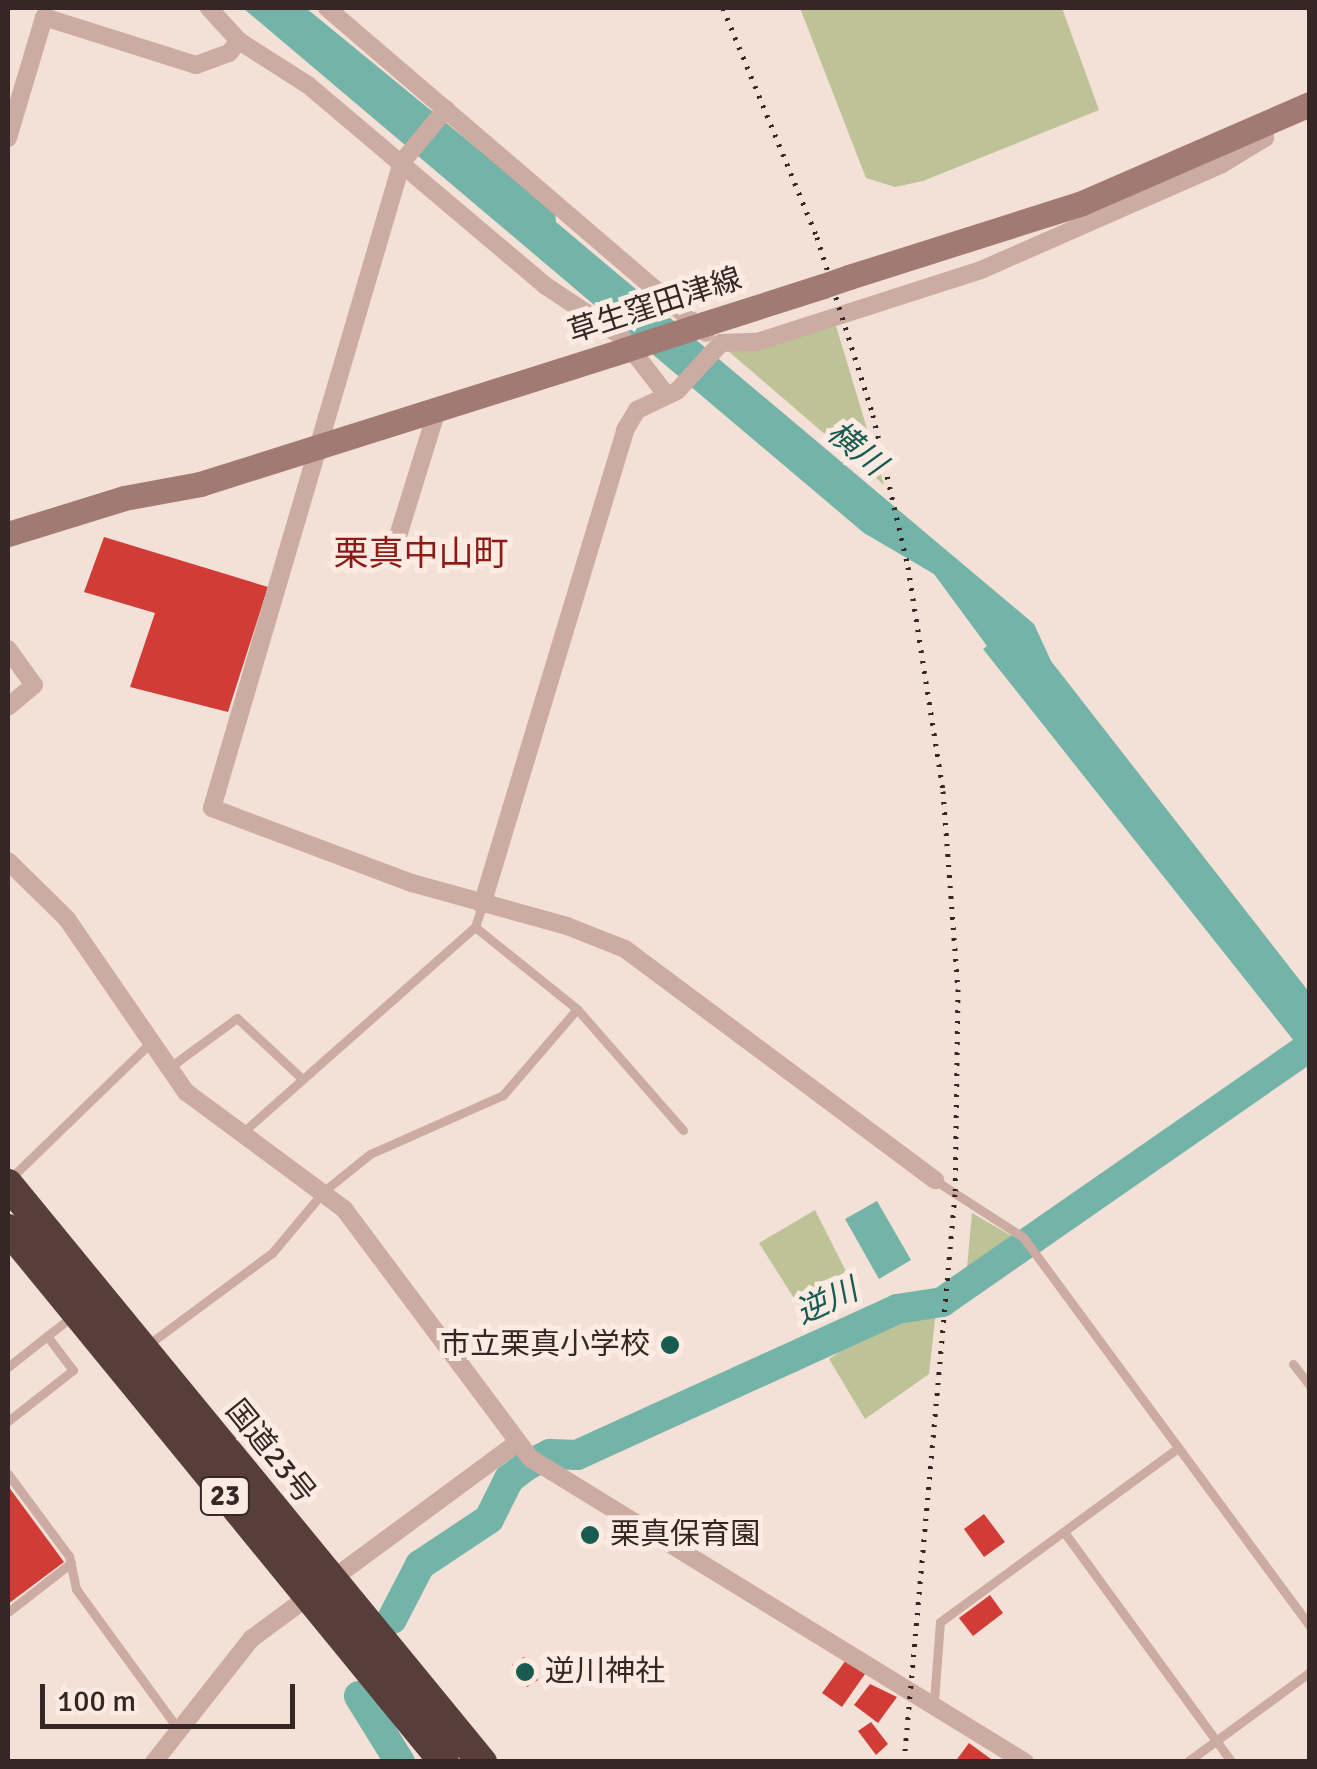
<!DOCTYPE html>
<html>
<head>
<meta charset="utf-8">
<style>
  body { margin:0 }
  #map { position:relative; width:1317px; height:1769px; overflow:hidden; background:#f3e0d7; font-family:Signika,"Noto Sans JP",sans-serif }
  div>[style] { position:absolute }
  .green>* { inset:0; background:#bdc396 }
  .water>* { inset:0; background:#73b3a8 }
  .river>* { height:30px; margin:-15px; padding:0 15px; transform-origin:15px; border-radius:15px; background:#73b3a8 }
  .building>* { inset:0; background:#d13c37 }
  .lane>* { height:9px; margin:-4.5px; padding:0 4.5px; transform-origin:4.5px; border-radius:4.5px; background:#ccaca2 }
  .street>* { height:18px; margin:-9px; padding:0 9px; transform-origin:9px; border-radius:9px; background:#ccaca2 }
  .secondary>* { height:25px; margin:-12.5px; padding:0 12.5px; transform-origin:12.5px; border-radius:12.5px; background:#a07a73 }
  .highway>* { height:30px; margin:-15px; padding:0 15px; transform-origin:15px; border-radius:15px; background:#583e3b }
  .rail>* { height:5px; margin-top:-2.5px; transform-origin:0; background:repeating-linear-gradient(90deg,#362725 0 2.5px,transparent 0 10.5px) }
  .secondary-bridge>* { height:25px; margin:-12.5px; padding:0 12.5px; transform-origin:12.5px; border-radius:12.5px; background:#a07a73 }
  .dots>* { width:28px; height:28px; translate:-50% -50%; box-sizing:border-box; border:5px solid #fbebe3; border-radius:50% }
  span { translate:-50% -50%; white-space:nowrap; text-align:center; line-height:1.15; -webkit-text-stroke:10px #fbebe3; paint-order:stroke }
  .shield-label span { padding:2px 8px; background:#fbebe3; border:2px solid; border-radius:8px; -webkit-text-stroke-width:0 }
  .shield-label { font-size:28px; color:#362725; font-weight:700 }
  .street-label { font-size:30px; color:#362725 }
  .poi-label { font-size:30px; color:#362725 }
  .right { translate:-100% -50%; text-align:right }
  .left { translate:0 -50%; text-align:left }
  .water-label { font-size:32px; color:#175b51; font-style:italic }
  .quarter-label { font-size:35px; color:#8c1a17 }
  .frame { position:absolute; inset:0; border:10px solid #362725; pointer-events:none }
  .scale { position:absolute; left:40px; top:1684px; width:255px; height:45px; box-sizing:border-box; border:5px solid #362725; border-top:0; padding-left:12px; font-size:30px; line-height:35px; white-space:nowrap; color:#362725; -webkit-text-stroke:8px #fbebe3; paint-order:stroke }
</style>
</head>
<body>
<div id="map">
  <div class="green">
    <i style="clip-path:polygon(800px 8px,1062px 8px,1099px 110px,923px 181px,895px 187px,866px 178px)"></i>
    <i style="clip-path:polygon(836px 326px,884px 485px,727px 350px)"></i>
    <i style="clip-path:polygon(815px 1210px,859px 1297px,811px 1325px,759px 1243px)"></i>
    <i style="clip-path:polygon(972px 1213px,1020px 1241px,966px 1279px)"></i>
    <i style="clip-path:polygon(923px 1310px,936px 1311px,929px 1374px,865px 1419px,829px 1359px,895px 1315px)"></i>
  </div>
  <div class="water">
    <i style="clip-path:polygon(243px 8px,306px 8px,555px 212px,556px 222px,1034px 624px,1051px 661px,1309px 992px,1309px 1038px,1298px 1046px,983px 649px,987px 646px,934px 574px,864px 533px)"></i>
    <i style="clip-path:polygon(877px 1201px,911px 1260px,879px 1279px,845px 1219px)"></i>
  </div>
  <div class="river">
    <i style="left:392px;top:1619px;width:61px;rotate:-62.6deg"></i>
    <i style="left:420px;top:1565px;width:83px;rotate:-33.7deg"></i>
    <i style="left:489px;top:1519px;width:45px;rotate:-63.4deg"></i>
    <i style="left:509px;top:1479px;width:21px;rotate:-37deg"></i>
    <i style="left:526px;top:1466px;width:27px;rotate:-27deg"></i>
    <i style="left:550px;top:1454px;width:27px;rotate:2deg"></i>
    <i style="left:577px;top:1455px;width:352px;rotate:-24.5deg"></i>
    <i style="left:897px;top:1309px;width:46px;rotate:-8.8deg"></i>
    <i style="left:942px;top:1302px;width:448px;rotate:-34.8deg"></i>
    <i style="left:359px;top:1696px;width:78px;rotate:58.2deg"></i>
  </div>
  <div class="building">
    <i style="clip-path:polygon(104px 537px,268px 587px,228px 712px,130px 687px,155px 613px,84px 592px)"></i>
    <i style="clip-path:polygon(8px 1486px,64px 1562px,8px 1604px)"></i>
    <i style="clip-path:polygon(984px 1514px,1005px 1542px,984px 1557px,964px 1529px)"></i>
    <i style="clip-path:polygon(990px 1595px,1003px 1613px,973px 1636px,959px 1618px)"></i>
    <i style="clip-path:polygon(524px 1657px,538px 1680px,527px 1687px,512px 1665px)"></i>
    <i style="clip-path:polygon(846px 1660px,865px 1674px,842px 1707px,822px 1693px)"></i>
    <i style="clip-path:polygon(870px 1684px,897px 1697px,878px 1723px,854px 1705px)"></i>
    <i style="clip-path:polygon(871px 1722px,888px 1744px,876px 1755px,858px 1731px)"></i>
    <i style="clip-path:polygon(969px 1743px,995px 1762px,955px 1762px)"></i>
  </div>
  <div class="lane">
    <i style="left:475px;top:927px;width:131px;rotate:38.8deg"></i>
    <i style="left:577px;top:1009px;width:161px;rotate:48.8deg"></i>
    <i style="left:170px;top:1067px;width:83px;rotate:-36.2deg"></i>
    <i style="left:237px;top:1018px;width:85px;rotate:43.1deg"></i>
    <i style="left:242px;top:1133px;width:311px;rotate:-41.5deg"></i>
    <i style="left:475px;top:927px;width:23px;rotate:-72deg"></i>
    <i style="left:17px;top:1172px;width:184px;rotate:-44.1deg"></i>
    <i style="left:936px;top:1181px;width:103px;rotate:32.8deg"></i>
    <i style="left:1023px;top:1237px;width:483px;rotate:53.6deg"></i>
    <i style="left:47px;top:1336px;width:33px;rotate:-38deg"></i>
    <i style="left:153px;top:1341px;width:148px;rotate:-36.5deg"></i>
    <i style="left:272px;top:1253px;width:81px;rotate:-50deg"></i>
    <i style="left:324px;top:1191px;width:59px;rotate:-38.8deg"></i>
    <i style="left:370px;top:1154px;width:145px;rotate:-23.9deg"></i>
    <i style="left:503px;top:1095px;width:113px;rotate:-49.3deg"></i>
    <i style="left:1293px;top:1364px;width:28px;rotate:52deg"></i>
    <i style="left:8px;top:1367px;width:50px;rotate:-38.5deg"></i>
    <i style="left:47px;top:1336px;width:43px;rotate:52.6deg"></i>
    <i style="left:73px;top:1370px;width:83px;rotate:141.9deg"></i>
    <i style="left:8px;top:1474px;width:102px;rotate:53.4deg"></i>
    <i style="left:69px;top:1556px;width:34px;rotate:78deg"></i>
    <i style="left:76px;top:1589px;width:175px;rotate:53.9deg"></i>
    <i style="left:1064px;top:1532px;width:285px;rotate:53.9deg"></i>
    <i style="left:8px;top:1612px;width:80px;rotate:-37.9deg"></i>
    <i style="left:934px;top:1701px;width:79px;rotate:-85.7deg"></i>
    <i style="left:940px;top:1622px;width:295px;rotate:-36.2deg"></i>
    <i style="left:1187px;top:1762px;width:152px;rotate:-36.2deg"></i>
  </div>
  <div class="street">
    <i style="left:327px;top:8px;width:499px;rotate:40.6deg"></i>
    <i style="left:239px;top:41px;width:82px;rotate:32.5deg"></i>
    <i style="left:308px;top:85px;width:312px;rotate:40.2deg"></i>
    <i style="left:546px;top:286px;width:90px;rotate:33.7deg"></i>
    <i style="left:621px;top:336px;width:72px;rotate:52.3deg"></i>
    <i style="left:446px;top:109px;width:69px;rotate:129.7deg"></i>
    <i style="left:402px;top:162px;width:673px;rotate:106.39deg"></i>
    <i style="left:212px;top:808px;width:214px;rotate:20.6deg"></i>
    <i style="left:412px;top:883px;width:161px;rotate:15.5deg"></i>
    <i style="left:567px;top:926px;width:62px;rotate:21.6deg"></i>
    <i style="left:625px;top:949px;width:387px;rotate:36.7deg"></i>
    <i style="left:8px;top:138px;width:126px;rotate:-73.4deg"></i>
    <i style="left:44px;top:17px;width:159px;rotate:17.5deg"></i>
    <i style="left:196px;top:65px;width:35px;rotate:-20deg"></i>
    <i style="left:229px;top:53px;width:16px;rotate:-50deg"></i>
    <i style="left:239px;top:41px;width:45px;rotate:-132.3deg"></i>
    <i style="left:398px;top:536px;width:132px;rotate:-72.8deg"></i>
    <i style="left:8px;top:649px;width:44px;rotate:54.2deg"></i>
    <i style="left:34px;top:685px;width:34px;rotate:140deg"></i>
    <i style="left:8px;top:861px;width:83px;rotate:44.5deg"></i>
    <i style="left:67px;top:919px;width:210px;rotate:55.5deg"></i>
    <i style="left:186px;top:1092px;width:197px;rotate:36.5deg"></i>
    <i style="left:344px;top:1209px;width:311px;rotate:53.2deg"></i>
    <i style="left:530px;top:1458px;width:581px;rotate:31.56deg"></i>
    <i style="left:482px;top:905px;width:496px;rotate:-73.2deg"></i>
    <i style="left:625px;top:430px;width:23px;rotate:-59deg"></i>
    <i style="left:637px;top:410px;width:44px;rotate:-25.4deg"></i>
    <i style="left:677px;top:391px;width:65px;rotate:-47.5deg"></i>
    <i style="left:721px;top:343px;width:36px;rotate:-2deg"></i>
    <i style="left:757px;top:342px;width:235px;rotate:-17.8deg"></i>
    <i style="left:981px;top:270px;width:263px;rotate:-23.7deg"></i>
    <i style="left:1222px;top:164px;width:50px;rotate:-31.2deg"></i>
    <i style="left:1265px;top:138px;width:12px;rotate:-95deg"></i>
    <i style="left:154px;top:1762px;width:157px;rotate:-51.7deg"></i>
    <i style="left:251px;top:1639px;width:330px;rotate:-36.4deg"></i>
  </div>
  <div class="secondary">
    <i style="left:849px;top:277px;width:244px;rotate:-17.6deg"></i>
    <i style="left:1082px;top:203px;width:249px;rotate:-23.5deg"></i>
    <i style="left:704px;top:324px;width:125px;rotate:-17.7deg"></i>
    <i style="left:8px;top:534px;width:121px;rotate:-17.2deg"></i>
    <i style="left:124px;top:498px;width:77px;rotate:-10.4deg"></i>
    <i style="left:200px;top:484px;width:445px;rotate:-17.5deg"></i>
  </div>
  <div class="highway">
    <i style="left:8px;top:1184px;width:748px;rotate:50.65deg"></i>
    <i style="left:8px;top:1229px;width:689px;rotate:50.72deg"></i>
  </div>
  <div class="rail">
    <i style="left:723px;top:8px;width:248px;rotate:67.7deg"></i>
    <i style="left:817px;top:237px;width:187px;rotate:72.5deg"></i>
    <i style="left:873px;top:415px;width:156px;rotate:77deg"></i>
    <i style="left:908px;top:567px;width:227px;rotate:81.1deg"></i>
    <i style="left:943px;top:791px;width:199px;rotate:85.7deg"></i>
    <i style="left:958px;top:989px;width:205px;rotate:90.8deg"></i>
    <i style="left:955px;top:1194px;width:570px;rotate:95.13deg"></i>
  </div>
  <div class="secondary-bridge">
    <i style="left:823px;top:286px;width:28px;rotate:-19deg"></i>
    <i style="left:624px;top:350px;width:84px;rotate:-18deg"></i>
  </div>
  <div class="dots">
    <i style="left:670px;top:1345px;background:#175b51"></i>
    <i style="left:590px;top:1535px;background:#175b51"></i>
    <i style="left:525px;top:1672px;background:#175b51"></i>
  </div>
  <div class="shield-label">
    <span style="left:225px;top:1496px">23</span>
  </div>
  <div class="street-label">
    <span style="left:655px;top:306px;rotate:-18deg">草生窪田津線</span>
    <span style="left:270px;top:1452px;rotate:51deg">国道23号</span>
  </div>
  <div class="poi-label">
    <span class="right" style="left:650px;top:1345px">市立栗真小学校</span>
    <span class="left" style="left:610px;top:1535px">栗真保育園</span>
    <span class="left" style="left:545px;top:1672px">逆川神社</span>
  </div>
  <div class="water-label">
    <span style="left:856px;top:449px;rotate:40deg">横川</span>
    <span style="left:827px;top:1302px;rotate:-25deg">逆川</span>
  </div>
  <div class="quarter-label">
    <span style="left:421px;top:554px">栗真中山町</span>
  </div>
  <div class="frame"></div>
  <div class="scale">100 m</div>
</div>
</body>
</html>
